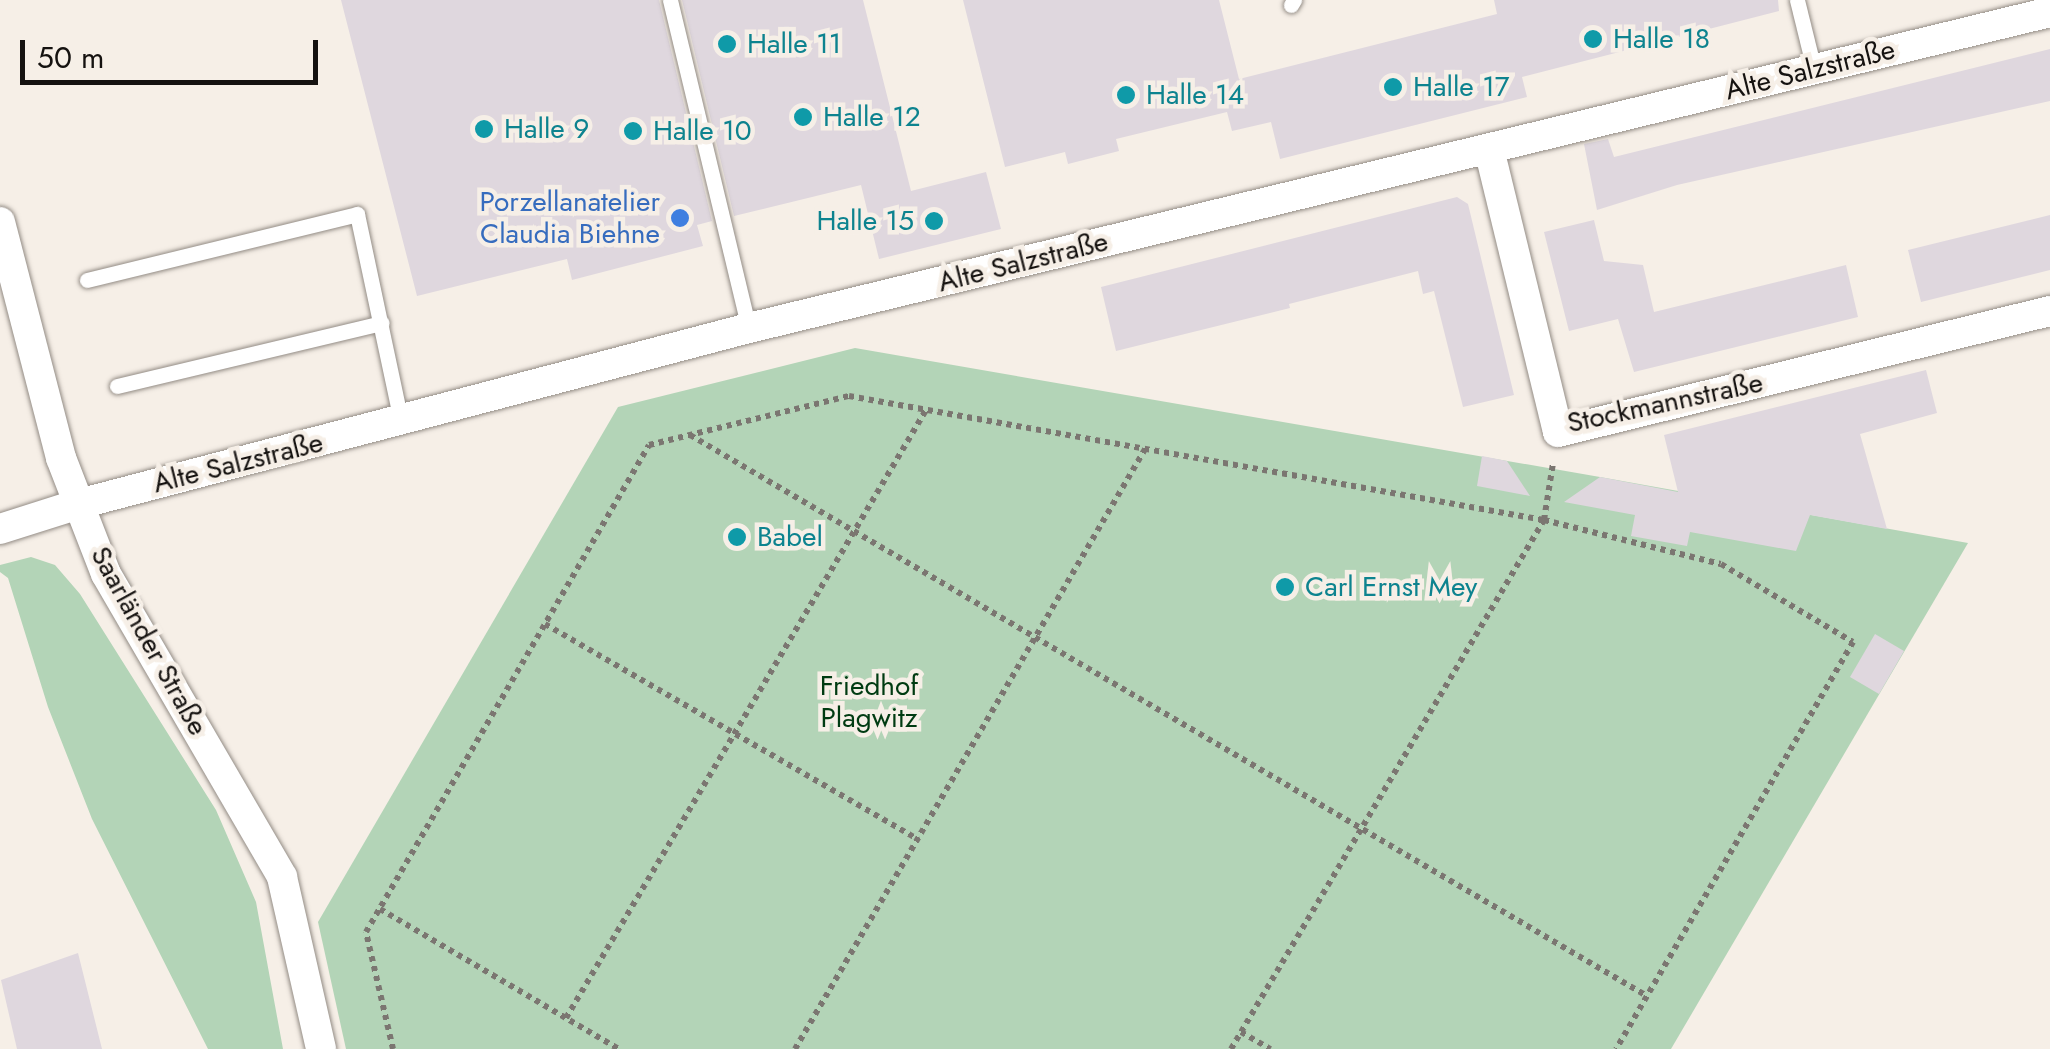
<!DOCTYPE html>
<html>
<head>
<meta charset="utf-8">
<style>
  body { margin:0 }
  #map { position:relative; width:2050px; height:1049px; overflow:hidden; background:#f6efe7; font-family:Jost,sans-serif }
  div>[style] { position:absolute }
  .green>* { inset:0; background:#b3d4b7 }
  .building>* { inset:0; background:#dfd7de }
  .path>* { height:6px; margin-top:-3px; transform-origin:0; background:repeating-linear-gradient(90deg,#7b7671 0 5px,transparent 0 10px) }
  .roads { filter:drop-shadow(0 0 2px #938c85) drop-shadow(0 0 2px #938c85) }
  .lane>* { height:15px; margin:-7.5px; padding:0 7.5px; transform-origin:7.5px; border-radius:7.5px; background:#fff }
  .street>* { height:30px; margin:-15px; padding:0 15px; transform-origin:15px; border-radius:15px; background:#fff }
  .dots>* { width:28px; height:28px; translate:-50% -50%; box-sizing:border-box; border:5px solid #f6efe7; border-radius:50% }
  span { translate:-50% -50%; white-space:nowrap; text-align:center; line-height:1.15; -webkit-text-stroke:9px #f6efe7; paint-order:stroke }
  .culture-label { font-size:28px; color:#0d838f }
  .left { translate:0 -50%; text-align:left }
  .right { translate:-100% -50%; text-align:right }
  .street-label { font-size:28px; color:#151210 }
  .shop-label { font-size:28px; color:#366cbe }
  .park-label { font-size:28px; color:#003b12 }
  .scale { position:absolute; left:20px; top:40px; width:298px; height:45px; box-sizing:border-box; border:5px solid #151210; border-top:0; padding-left:12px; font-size:30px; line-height:35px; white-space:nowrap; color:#151210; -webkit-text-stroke:8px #f6efe7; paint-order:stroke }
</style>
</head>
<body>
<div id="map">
  <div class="green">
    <i style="clip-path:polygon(855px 348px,1600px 477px,1968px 543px,1671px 1049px,346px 1049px,318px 922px,618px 407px)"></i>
    <i style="clip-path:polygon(31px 557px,55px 565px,80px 594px,216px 810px,256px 902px,283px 1049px,208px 1049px,92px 819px,48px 707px,8px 578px,0 572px,0 565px)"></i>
  </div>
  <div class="building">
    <i style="clip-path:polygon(341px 0,659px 0,712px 221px,697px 225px,703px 246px,572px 280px,567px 259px,417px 296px)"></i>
    <i style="clip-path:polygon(682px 0,863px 0,911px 191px,986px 172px,1001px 229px,879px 259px,861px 185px,734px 216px)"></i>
    <i style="clip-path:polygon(963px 0,1219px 0,1239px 79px,1497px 14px,1494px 0,1778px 0,1779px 11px,1522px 77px,1527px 97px,1280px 159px,1271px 122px,1232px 131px,1227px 112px,1116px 139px,1119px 151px,1068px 164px,1065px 152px,1005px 167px)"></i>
    <i style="clip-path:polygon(2050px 49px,2050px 101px,1677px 185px,1597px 210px,1584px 144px,1608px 139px,1614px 157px)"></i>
    <i style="clip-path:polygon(1457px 197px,1468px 204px,1514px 395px,1463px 407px,1434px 291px,1423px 294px,1418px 271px,1289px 304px,1290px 308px,1116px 351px,1101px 287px)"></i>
    <i style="clip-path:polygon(2050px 215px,2050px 270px,1921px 302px,1908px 250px)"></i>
    <i style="clip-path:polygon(1594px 220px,1604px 261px,1643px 265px,1654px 312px,1846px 265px,1858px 317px,1634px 372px,1618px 319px,1569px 331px,1544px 232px)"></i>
    <i style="clip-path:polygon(1926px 370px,1937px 413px,1860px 434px,1887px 529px,1810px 515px,1796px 551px,1690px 532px,1687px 546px,1631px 536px,1635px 515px,1564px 502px,1600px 477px,1678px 492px,1664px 435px)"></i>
    <i style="clip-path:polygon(1482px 456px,1507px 461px,1530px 496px,1477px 486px)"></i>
    <i style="clip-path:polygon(1875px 634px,1904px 651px,1879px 694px,1850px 677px)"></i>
    <i style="clip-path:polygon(78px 953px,102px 1049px,17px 1049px,1px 980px)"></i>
  </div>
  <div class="path">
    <i style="left:690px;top:435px;width:1109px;rotate:30.38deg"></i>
    <i style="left:545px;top:624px;width:431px;rotate:30deg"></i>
    <i style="left:380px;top:909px;width:277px;rotate:30.4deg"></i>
    <i style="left:566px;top:1018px;width:707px;rotate:-59.37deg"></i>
    <i style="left:1241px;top:1032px;width:34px;rotate:30deg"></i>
    <i style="left:393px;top:1049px;width:120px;rotate:-103deg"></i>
    <i style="left:366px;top:932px;width:563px;rotate:-59.84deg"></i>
    <i style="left:649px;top:445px;width:206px;rotate:-13.8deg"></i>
    <i style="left:849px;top:396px;width:706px;rotate:10.12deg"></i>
    <i style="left:1544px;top:520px;width:182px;rotate:14deg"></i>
    <i style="left:1721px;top:564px;width:153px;rotate:30.6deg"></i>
    <i style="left:1853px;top:642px;width:471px;rotate:120.2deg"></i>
    <i style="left:795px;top:1049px;width:695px;rotate:-59.74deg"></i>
    <i style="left:1231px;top:1049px;width:615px;rotate:-59.39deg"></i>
    <i style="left:1544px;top:520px;width:58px;rotate:-81deg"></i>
  </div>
  <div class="roads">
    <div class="lane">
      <i style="left:670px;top:0;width:337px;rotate:76.5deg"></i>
      <i style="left:1797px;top:0;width:71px;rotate:76.2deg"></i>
      <i style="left:1291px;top:5px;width:6px;rotate:-59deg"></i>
      <i style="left:87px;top:280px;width:278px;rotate:-13.7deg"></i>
      <i style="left:357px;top:214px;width:212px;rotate:78deg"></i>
      <i style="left:117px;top:386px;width:272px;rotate:-13.4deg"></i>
    </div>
    <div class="street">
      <i style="left:1489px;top:149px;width:291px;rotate:76.3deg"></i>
      <i style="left:1558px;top:432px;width:507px;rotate:-13.82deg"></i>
      <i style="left:0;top:222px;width:244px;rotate:75.5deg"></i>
      <i style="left:61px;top:458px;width:124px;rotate:68.8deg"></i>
      <i style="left:106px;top:574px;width:350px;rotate:59.8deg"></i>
      <i style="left:282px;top:877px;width:176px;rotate:77.2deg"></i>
      <i style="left:0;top:529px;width:83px;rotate:-17.6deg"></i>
      <i style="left:79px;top:504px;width:693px;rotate:-14.72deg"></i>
      <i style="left:749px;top:328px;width:1339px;rotate:-13.65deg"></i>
    </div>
  </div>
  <div class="dots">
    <i style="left:1593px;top:39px;background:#0f9aa8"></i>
    <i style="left:727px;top:44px;background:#0f9aa8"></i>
    <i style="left:1393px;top:87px;background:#0f9aa8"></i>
    <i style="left:1126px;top:95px;background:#0f9aa8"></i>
    <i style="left:803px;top:117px;background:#0f9aa8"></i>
    <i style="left:484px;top:129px;background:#0f9aa8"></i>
    <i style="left:633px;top:131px;background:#0f9aa8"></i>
    <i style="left:680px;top:218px;background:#3f7fe0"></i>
    <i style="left:934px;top:221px;background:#0f9aa8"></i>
    <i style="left:737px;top:537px;background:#0f9aa8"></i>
    <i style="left:1285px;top:587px;background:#0f9aa8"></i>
  </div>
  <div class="culture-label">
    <span class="left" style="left:1613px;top:39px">Halle 18</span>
    <span class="left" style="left:747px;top:44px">Halle 11</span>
    <span class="left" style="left:1413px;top:87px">Halle 17</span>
    <span class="left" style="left:1146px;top:95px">Halle 14</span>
    <span class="left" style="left:823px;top:117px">Halle 12</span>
    <span class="left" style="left:504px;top:129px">Halle 9</span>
    <span class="left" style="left:653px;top:131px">Halle 10</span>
    <span class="right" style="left:914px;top:221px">Halle 15</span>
    <span class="left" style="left:757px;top:537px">Babel</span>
    <span class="left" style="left:1305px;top:587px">Carl Ernst Mey</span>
  </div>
  <div class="street-label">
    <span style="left:1810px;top:70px;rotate:-14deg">Alte Salzstraße</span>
    <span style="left:1023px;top:262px;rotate:-14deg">Alte Salzstraße</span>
    <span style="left:1665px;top:403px;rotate:-12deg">Stockmannstraße</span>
    <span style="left:238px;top:463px;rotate:-14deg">Alte Salzstraße</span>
    <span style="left:149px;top:641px;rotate:61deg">Saarländer Straße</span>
  </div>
  <div class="shop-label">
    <span class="right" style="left:660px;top:218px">Porzellanatelier<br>Claudia Biehne</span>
  </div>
  <div class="park-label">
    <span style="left:869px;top:702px">Friedhof<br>Plagwitz</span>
  </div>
  <div class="scale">50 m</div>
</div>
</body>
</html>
